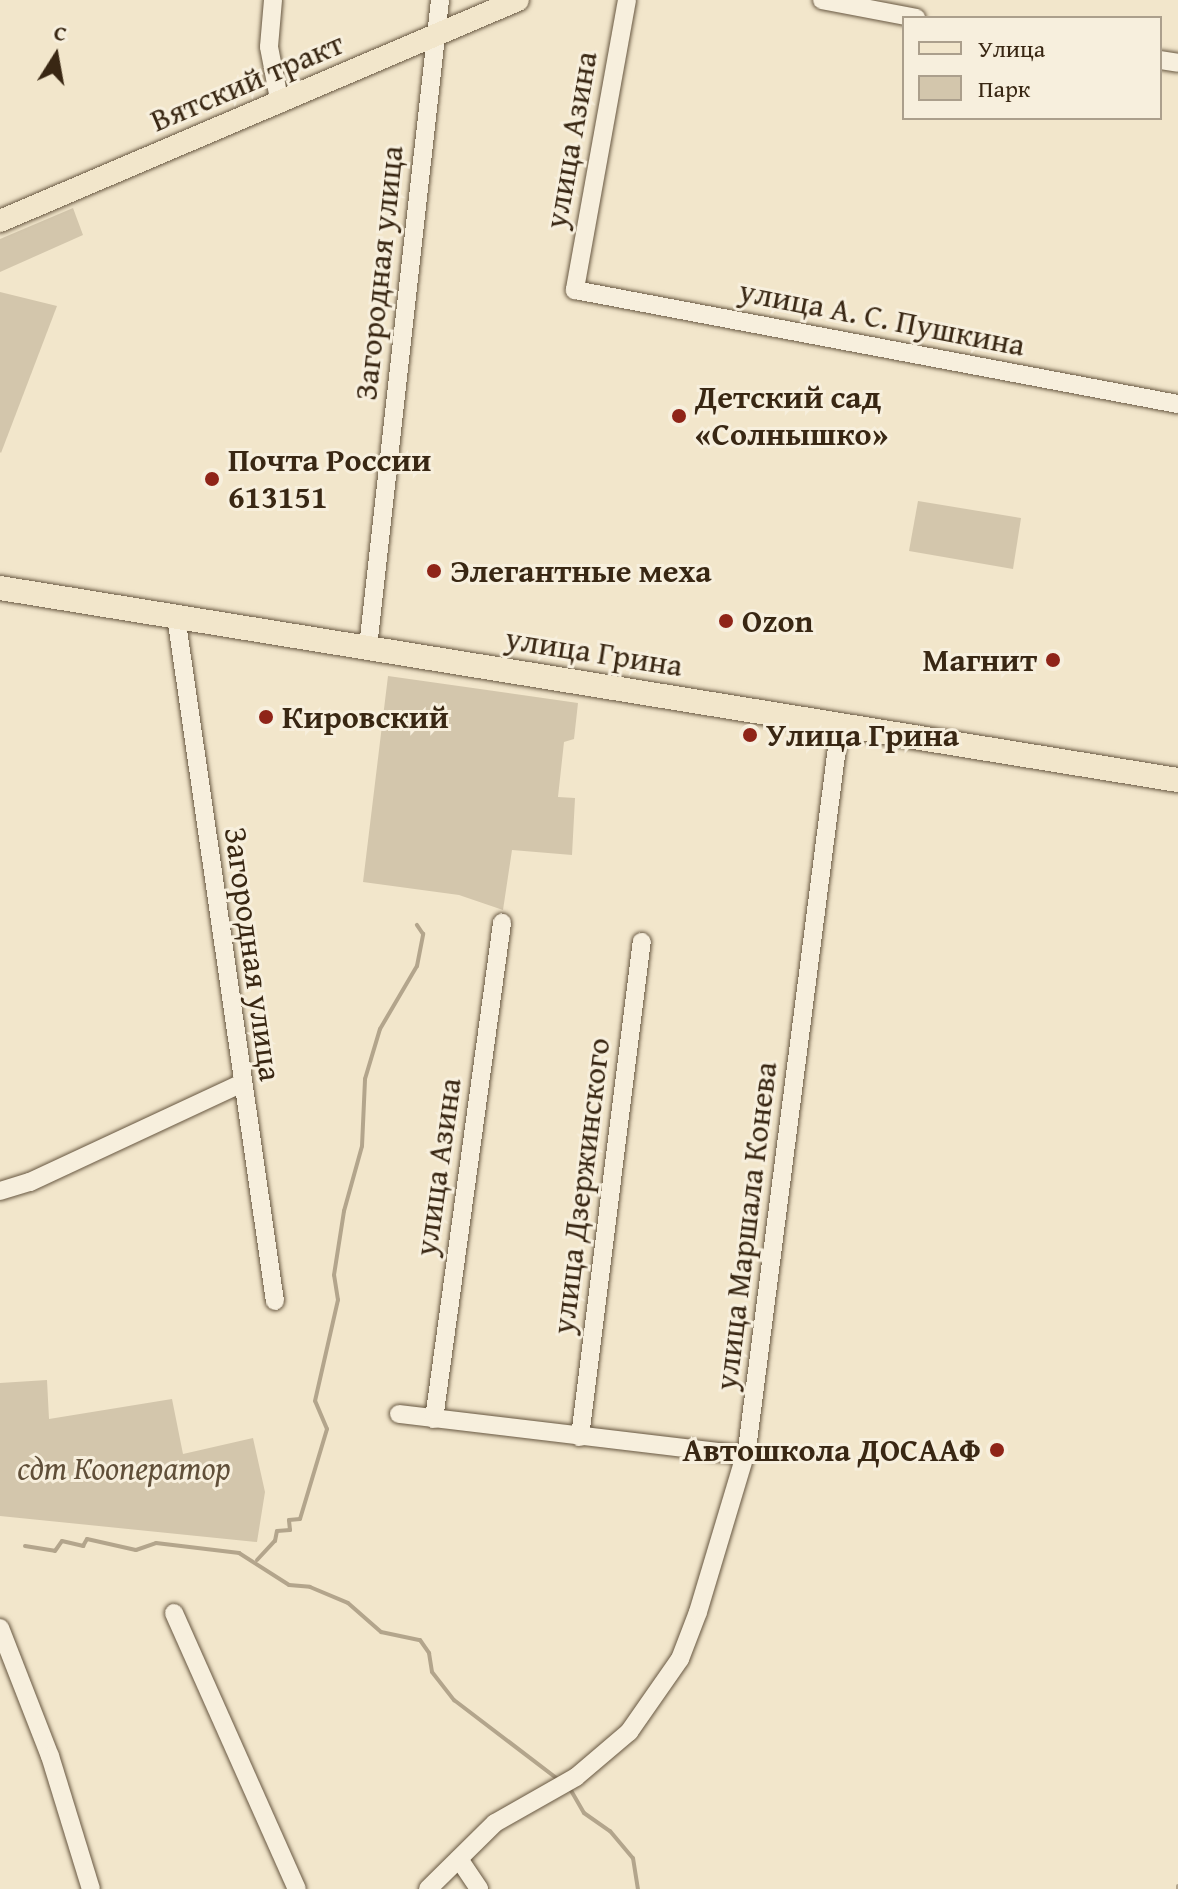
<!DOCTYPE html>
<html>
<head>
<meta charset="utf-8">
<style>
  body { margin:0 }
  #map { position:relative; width:1178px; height:1889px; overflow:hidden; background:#f2e6cb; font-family:"Gentium Book Plus",serif }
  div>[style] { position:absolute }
  .green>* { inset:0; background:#d3c6ac }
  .stream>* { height:4px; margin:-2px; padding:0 2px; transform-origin:2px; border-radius:2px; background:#b3a58c }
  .roads { filter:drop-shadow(0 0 2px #675741) drop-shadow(0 0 2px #675741) }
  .minor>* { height:18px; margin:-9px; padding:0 9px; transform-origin:9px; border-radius:9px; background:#f7efdd }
  .major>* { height:22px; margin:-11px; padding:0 11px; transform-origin:11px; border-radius:11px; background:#f2e6cb }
  .highway>* { height:24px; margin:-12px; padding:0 12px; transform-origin:12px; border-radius:12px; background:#f2e6cb }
  .dots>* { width:22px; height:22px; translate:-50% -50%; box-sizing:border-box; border:4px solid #f7efdd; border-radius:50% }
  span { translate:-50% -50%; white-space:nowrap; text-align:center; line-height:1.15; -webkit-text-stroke:6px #f7efdd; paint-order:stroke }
  .street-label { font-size:32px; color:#392713 }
  .poi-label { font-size:32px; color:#392713; font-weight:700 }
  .left { translate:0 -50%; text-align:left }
  .right { translate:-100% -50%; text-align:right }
  .park-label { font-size:32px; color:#604f39; font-style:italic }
  .legend { position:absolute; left:902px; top:16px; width:260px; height:104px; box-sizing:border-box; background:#f7efdd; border:2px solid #ab9f8c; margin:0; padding:10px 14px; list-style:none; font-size:24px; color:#392713 }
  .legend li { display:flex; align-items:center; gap:16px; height:40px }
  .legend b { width:40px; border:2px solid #ab9f8c }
  .north { position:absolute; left:16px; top:16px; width:80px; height:80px; -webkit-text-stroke:6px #f7efdd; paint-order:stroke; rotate:11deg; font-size:22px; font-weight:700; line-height:32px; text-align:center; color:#392713 }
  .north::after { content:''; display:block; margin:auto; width:28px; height:36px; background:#392713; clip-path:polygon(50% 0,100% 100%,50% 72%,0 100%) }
</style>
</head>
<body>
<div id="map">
  <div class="green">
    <i style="clip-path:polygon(73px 208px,83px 235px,0 272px,0 239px)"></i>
    <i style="clip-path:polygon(0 292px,57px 306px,1px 453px,0 452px)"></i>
    <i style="clip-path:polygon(918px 501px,1021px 518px,1013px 569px,909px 551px)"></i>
    <i style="clip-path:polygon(388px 676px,578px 703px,574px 739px,564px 742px,558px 797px,575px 798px,572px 855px,512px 850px,503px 910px,459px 895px,363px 882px)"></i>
    <i style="clip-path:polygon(47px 1380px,49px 1419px,172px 1399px,183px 1454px,253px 1438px,265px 1492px,257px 1542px,0 1516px,0 1383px)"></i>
  </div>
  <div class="stream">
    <i style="left:25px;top:1546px;width:30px;rotate:9deg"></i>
    <i style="left:55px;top:1551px;width:12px;rotate:-55deg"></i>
    <i style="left:62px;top:1541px;width:22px;rotate:13deg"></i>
    <i style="left:83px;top:1546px;width:8px;rotate:-60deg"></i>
    <i style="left:87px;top:1539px;width:50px;rotate:12.7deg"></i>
    <i style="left:136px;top:1550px;width:21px;rotate:-19deg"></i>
    <i style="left:156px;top:1543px;width:84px;rotate:6.9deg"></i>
    <i style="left:239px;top:1553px;width:59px;rotate:32.6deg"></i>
    <i style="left:289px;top:1585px;width:21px;rotate:5deg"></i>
    <i style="left:310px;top:1587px;width:41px;rotate:22.8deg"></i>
    <i style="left:348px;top:1603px;width:44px;rotate:41.3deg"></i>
    <i style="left:381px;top:1632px;width:40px;rotate:12deg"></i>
    <i style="left:420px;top:1640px;width:16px;rotate:55deg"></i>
    <i style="left:429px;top:1653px;width:19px;rotate:81deg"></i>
    <i style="left:432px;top:1672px;width:36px;rotate:52deg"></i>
    <i style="left:454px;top:1700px;width:132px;rotate:37.3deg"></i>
    <i style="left:257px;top:1560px;width:26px;rotate:-47deg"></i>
    <i style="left:275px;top:1541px;width:10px;rotate:-79deg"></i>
    <i style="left:277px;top:1531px;width:13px;rotate:-4deg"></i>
    <i style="left:290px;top:1530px;width:10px;rotate:-96deg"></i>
    <i style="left:289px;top:1520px;width:11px;rotate:-5deg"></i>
    <i style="left:300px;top:1519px;width:94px;rotate:-73.3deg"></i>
    <i style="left:327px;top:1429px;width:30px;rotate:-113deg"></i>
    <i style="left:315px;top:1401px;width:104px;rotate:-77.2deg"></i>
    <i style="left:338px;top:1300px;width:25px;rotate:-99deg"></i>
    <i style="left:334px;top:1275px;width:65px;rotate:-81.1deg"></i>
    <i style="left:344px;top:1211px;width:67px;rotate:-74.5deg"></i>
    <i style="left:362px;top:1146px;width:67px;rotate:-87.4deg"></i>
    <i style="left:365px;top:1079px;width:52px;rotate:-73.3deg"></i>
    <i style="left:380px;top:1029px;width:73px;rotate:-59.6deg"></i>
    <i style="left:417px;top:966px;width:33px;rotate:-79deg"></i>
    <i style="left:423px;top:934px;width:11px;rotate:-124deg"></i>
    <i style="left:569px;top:1787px;width:30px;rotate:60deg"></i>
    <i style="left:584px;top:1813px;width:32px;rotate:35deg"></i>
    <i style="left:610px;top:1831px;width:35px;rotate:50deg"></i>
    <i style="left:633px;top:1858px;width:31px;rotate:81deg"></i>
    <i style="left:1178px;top:1889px;width:3px;rotate:-90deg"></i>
  </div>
  <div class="roads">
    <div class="minor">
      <i style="left:273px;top:0;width:47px;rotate:94.9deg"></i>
      <i style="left:269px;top:47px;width:58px;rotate:79.1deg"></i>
      <i style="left:627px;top:0;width:295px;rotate:100.2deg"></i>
      <i style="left:575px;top:290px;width:614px;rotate:10.71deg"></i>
      <i style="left:822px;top:0;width:96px;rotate:10.8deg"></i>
      <i style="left:1160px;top:60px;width:18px;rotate:9deg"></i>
      <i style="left:176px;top:616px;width:692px;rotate:81.78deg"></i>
      <i style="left:368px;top:647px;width:651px;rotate:-83.65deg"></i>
      <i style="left:0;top:1191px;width:31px;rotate:-17deg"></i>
      <i style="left:30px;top:1182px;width:234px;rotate:-25deg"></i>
      <i style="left:399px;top:1414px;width:348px;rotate:6.8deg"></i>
      <i style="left:434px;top:1419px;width:501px;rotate:-82.19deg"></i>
      <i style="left:580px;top:1437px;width:499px;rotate:-82.9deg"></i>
      <i style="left:174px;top:1613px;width:302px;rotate:66deg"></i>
      <i style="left:0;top:1628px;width:137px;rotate:68.7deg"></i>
      <i style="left:50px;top:1756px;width:139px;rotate:72.9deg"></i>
      <i style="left:459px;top:1859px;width:36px;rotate:56deg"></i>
      <i style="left:428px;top:1889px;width:94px;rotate:-44.6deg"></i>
      <i style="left:495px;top:1823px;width:93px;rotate:-29.6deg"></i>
      <i style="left:576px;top:1777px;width:70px;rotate:-40.3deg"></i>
      <i style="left:629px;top:1732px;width:89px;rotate:-55.1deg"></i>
      <i style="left:680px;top:1659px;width:50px;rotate:-69deg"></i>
      <i style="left:698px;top:1612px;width:170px;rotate:-73.3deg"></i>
      <i style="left:747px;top:1449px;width:731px;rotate:-82.69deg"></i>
    </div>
    <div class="major">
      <i style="left:0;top:221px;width:563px;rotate:-23.11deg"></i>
    </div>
    <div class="highway">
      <i style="left:0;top:588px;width:1194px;rotate:9.26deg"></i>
    </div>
  </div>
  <div class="dots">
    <i style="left:679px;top:416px;background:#8f2418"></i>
    <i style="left:212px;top:479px;background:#8f2418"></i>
    <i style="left:434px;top:571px;background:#8f2418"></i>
    <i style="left:726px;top:621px;background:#8f2418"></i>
    <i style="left:1053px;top:660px;background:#8f2418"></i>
    <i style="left:266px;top:717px;background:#8f2418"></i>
    <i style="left:750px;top:735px;background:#8f2418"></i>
    <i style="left:997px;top:1450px;background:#8f2418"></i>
  </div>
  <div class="street-label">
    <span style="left:247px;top:82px;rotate:-23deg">Вятский тракт</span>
    <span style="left:571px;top:140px;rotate:-80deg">улица Азина</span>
    <span style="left:379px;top:273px;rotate:-84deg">Загородная улица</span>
    <span style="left:882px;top:318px;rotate:11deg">улица А. С. Пушкина</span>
    <span style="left:594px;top:652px;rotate:9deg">улица Грина</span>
    <span style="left:253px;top:954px;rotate:82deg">Загородная улица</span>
    <span style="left:438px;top:1167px;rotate:-82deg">улица Азина</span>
    <span style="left:581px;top:1186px;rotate:-83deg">улица Дзержинского</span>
    <span style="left:746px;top:1226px;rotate:-83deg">улица Маршала Конева</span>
  </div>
  <div class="poi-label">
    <span class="left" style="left:695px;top:416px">Детский сад<br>«Солнышко»</span>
    <span class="left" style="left:228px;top:479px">Почта России<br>613151</span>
    <span class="left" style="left:450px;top:571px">Элегантные меха</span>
    <span class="left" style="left:742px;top:621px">Ozon</span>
    <span class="right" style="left:1037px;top:660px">Магнит</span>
    <span class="left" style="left:282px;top:717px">Кировский</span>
    <span class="left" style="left:766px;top:735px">Улица Грина</span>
    <span class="right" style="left:981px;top:1450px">Автошкола ДОСААФ</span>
  </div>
  <div class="park-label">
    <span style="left:124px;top:1468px">сдт Кооператор</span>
  </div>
  <ul class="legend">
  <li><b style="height:10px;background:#f2e6cb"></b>Улица</li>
  <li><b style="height:22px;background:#d3c6ac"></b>Парк</li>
  </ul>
  <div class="north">С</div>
</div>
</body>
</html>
